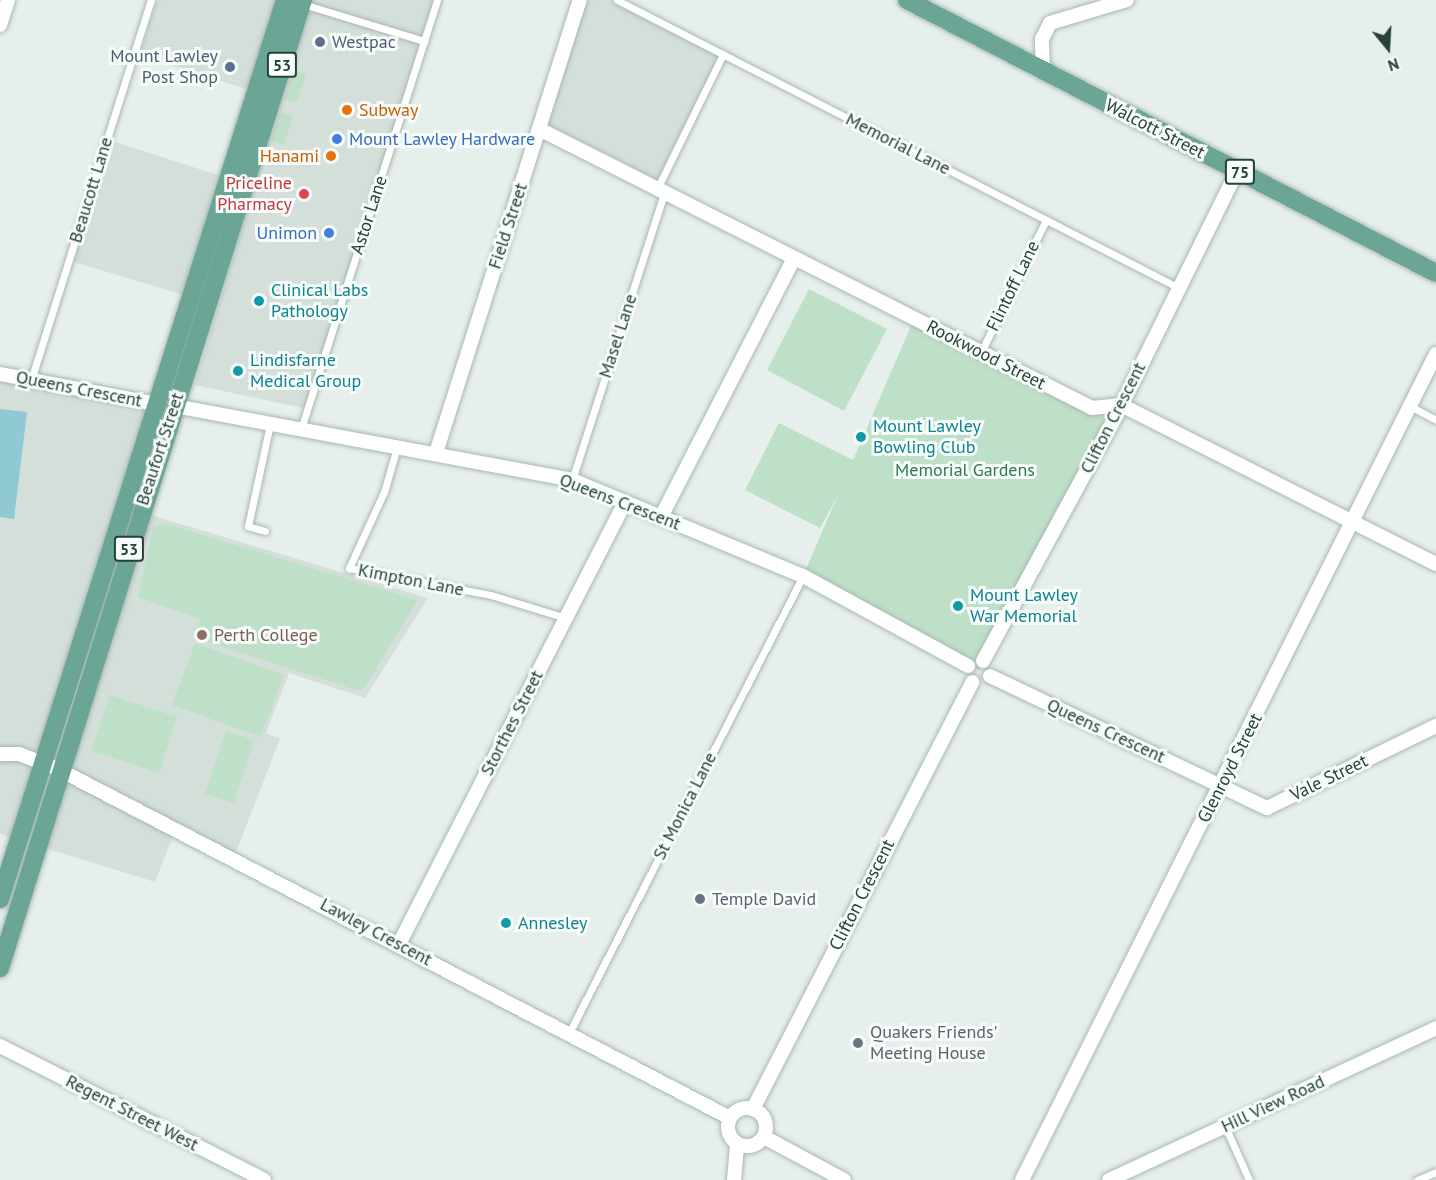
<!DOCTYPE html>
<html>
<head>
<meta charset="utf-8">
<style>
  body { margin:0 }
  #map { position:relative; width:1436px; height:1180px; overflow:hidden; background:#e6efeb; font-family:"PT Sans",sans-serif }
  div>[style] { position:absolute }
  .built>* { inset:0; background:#d4dfda }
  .green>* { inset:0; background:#bfe0c8 }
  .water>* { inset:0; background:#8ec9d4 }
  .roads { filter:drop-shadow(0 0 2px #a8b8b2) drop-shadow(0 0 2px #a8b8b2) }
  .lane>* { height:7px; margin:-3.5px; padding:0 3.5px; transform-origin:3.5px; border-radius:3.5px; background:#fff }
  .street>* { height:14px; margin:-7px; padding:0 7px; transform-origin:7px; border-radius:7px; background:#fff }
  .street>.ring { margin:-7px; padding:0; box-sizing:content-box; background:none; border:14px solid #fff; border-radius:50% }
  .primary>* { height:18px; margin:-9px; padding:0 9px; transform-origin:9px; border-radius:9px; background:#6aa596 }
  .dots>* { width:16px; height:16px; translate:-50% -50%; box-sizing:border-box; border:3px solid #f7fbf9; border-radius:50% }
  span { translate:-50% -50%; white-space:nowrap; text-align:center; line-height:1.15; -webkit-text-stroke:6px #f7fbf9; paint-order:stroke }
  .shield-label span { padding:2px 4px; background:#f7fbf9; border:2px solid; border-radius:4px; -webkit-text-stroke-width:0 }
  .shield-label { font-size:16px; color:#24423a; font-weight:700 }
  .service-label { font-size:18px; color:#4e5e75 }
  .left { translate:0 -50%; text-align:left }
  .right { translate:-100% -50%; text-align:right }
  .food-label { font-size:18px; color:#c56008 }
  .street-label { font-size:18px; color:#24423a }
  .shop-label { font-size:18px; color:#366cbe }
  .health-label { font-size:18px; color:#be3a42 }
  .culture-label { font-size:18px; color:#0d838f }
  .park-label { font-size:18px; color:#2d7a4b }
  .education-label { font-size:18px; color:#785e54 }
  .worship-label { font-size:18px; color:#5b616d }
  .north { position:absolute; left:1358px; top:18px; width:60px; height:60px; -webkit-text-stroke:4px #f7fbf9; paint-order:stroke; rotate:162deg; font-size:16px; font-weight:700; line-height:24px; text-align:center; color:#24423a }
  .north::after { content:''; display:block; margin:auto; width:21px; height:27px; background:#24423a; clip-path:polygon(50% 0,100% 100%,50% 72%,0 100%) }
</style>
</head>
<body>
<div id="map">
  <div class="built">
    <i style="clip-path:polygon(157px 0,278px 0,249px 90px,140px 55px)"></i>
    <i style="clip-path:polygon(310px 0,442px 0,312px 410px,195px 385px)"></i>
    <i style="clip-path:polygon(580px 0,617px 0,723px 54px,657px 189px,539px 129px)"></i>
    <i style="clip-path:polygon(112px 141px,221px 176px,184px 295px,74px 262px)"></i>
    <i style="clip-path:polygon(0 375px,150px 405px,117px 505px,428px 598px,365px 698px,289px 673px,266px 733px,280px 739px,234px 857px,176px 828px,155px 882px,0 834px)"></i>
  </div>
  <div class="green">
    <i style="clip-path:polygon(294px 70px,306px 74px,297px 103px,285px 99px)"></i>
    <i style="clip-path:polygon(281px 112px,293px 116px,284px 145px,271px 140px)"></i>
    <i style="clip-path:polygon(809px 289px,887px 329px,844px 411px,767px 370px)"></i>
    <i style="clip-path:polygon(914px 319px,1117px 414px,979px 670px,803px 576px,838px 495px,820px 528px,745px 490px,779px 423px,853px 460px)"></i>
    <i style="clip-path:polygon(163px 523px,418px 600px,364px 688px,357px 690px,195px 638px,200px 619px,138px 597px,153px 528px)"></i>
    <i style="clip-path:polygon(195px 643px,284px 675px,261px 737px,172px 705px)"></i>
    <i style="clip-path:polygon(110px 695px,177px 717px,159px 773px,91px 751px)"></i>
    <i style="clip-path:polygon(226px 731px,254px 740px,234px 803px,205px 794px)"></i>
  </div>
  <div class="water">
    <i style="clip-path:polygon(0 409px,27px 412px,14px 519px,0 517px)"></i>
  </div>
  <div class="roads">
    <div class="lane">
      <i style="left:617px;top:0;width:631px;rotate:27.13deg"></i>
      <i style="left:303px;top:4px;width:127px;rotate:17deg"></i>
      <i style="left:657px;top:189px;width:150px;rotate:-63.9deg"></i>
      <i style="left:981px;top:352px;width:147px;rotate:-63.8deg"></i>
      <i style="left:31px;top:380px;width:398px;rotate:-72.5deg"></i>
      <i style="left:1410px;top:406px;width:30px;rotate:28deg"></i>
      <i style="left:301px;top:429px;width:450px;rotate:-72.4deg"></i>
      <i style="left:397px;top:447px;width:47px;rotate:106.1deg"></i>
      <i style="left:384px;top:492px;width:84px;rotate:114.7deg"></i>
      <i style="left:349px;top:568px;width:145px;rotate:10.8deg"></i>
      <i style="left:491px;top:595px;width:78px;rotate:17deg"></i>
      <i style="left:572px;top:480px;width:301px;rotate:-72.2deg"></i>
      <i style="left:265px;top:531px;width:18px;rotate:-164deg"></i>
      <i style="left:248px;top:526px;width:104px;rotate:-77.8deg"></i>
      <i style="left:568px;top:1035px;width:516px;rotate:-62.89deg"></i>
      <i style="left:1225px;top:1126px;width:59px;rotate:66deg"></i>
      <i style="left:1417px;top:1180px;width:21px;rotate:-23deg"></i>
    </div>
    <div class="street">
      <i style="left:0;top:25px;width:26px;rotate:-72deg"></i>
      <i style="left:1043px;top:71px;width:32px;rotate:-92deg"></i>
      <i style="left:1042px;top:39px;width:18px;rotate:-63deg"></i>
      <i style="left:1050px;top:23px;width:80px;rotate:-16.6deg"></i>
      <i style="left:539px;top:129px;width:619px;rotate:26.77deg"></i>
      <i style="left:1092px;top:408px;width:29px;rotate:-6deg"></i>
      <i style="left:1121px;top:405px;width:353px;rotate:26.8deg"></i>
      <i style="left:0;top:374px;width:160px;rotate:10.8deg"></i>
      <i style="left:174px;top:406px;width:405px;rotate:10.5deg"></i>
      <i style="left:572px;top:480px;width:250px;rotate:22.6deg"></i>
      <i style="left:803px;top:576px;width:188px;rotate:28.6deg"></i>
      <i style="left:436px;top:453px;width:475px;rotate:-72.4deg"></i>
      <i style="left:661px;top:517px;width:291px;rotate:-62.8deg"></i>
      <i style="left:983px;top:661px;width:281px;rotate:-61.5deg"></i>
      <i style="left:1117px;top:414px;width:271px;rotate:-63.7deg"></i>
      <i style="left:990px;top:676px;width:307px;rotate:25.5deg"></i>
      <i style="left:1267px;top:808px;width:188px;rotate:-25.9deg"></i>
      <i style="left:0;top:754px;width:19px"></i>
      <i style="left:19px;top:754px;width:42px;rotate:21deg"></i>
      <i style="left:58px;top:769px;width:757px;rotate:27.44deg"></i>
      <i style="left:399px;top:944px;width:496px;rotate:-62.9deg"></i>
      <i style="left:0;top:1046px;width:296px;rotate:26.9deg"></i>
      <i class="ring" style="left:728px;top:1108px;width:24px;height:24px"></i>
      <i style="left:753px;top:1109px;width:480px;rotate:-62.8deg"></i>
      <i style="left:764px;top:1137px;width:91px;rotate:28.3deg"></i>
      <i style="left:734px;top:1180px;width:36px;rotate:-85deg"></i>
      <i style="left:1022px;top:1180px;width:924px;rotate:-63.38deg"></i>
      <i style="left:1109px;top:1180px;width:361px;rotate:-24.9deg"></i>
    </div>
    <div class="primary">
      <i style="left:907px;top:0;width:595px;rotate:27.3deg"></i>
      <i style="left:0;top:899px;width:943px;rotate:-72.41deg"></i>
      <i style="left:0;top:968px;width:1014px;rotate:-72.62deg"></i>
    </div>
  </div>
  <div class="dots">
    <i style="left:320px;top:42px;background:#5c6f8a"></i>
    <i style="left:230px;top:67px;background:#5c6f8a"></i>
    <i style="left:347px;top:110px;background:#e8710a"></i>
    <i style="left:337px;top:139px;background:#3f7fe0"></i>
    <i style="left:331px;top:156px;background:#e8710a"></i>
    <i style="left:304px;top:194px;background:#e0444e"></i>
    <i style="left:329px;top:233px;background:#3f7fe0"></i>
    <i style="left:259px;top:301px;background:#0f9aa8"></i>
    <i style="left:238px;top:371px;background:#0f9aa8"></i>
    <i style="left:861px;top:437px;background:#0f9aa8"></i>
    <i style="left:958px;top:606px;background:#0f9aa8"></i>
    <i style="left:202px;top:635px;background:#8d6e63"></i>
    <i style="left:700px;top:899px;background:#6b7280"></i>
    <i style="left:506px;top:923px;background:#0f9aa8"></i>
    <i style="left:858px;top:1043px;background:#6b7280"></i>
  </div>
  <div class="shield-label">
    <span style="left:282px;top:65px">53</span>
    <span style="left:1240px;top:172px">75</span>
    <span style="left:129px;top:549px">53</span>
  </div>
  <div class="service-label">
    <span class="left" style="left:332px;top:42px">Westpac</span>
    <span class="right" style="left:218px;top:67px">Mount Lawley<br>Post Shop</span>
  </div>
  <div class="food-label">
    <span class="left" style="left:359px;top:110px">Subway</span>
    <span class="right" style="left:319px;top:156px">Hanami</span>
  </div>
  <div class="street-label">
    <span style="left:1155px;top:129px;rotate:27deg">Walcott Street</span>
    <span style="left:898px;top:144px;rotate:27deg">Memorial Lane</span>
    <span style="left:91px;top:190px;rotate:-73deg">Beaucott Lane</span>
    <span style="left:369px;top:215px;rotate:-72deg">Astor Lane</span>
    <span style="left:508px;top:226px;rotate:-72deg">Field Street</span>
    <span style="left:1013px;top:286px;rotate:-64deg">Flintoff Lane</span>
    <span style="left:618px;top:336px;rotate:-72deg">Masel Lane</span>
    <span style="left:986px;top:355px;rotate:27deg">Rookwood Street</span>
    <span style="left:79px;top:389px;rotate:11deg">Queens Crescent</span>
    <span style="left:1113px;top:418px;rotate:-63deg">Clifton Crescent</span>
    <span style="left:160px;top:449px;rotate:-72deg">Beaufort Street</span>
    <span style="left:620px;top:502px;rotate:21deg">Queens Crescent</span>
    <span style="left:411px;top:580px;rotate:11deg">Kimpton Lane</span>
    <span style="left:512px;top:723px;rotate:-63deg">Storthes Street</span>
    <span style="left:1106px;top:731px;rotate:25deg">Queens Crescent</span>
    <span style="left:1230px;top:768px;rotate:-63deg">Glenroyd Street</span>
    <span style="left:1329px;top:778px;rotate:-26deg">Vale Street</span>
    <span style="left:685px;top:806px;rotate:-63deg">St Monica Lane</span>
    <span style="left:862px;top:895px;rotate:-63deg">Clifton Crescent</span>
    <span style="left:376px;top:932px;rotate:28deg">Lawley Crescent</span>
    <span style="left:1273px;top:1104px;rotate:-25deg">Hill View Road</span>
    <span style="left:132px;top:1113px;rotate:27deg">Regent Street West</span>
  </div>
  <div class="shop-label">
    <span class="left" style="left:349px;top:139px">Mount Lawley Hardware</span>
    <span class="right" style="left:317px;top:233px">Unimon</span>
  </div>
  <div class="health-label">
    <span class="right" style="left:292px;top:194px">Priceline<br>Pharmacy</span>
  </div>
  <div class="culture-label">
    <span class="left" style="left:271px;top:301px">Clinical Labs<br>Pathology</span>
    <span class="left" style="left:250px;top:371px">Lindisfarne<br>Medical Group</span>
    <span class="left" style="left:873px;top:437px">Mount Lawley<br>Bowling Club</span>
    <span class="left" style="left:970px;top:606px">Mount Lawley<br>War Memorial</span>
    <span class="left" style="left:518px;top:923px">Annesley</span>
  </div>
  <div class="park-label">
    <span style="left:965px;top:470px">Memorial Gardens</span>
  </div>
  <div class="education-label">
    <span class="left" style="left:214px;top:635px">Perth College</span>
  </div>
  <div class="worship-label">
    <span class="left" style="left:712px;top:899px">Temple David</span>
    <span class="left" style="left:870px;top:1043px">Quakers Friends'<br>Meeting House</span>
  </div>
  <div class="north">N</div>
</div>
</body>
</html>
